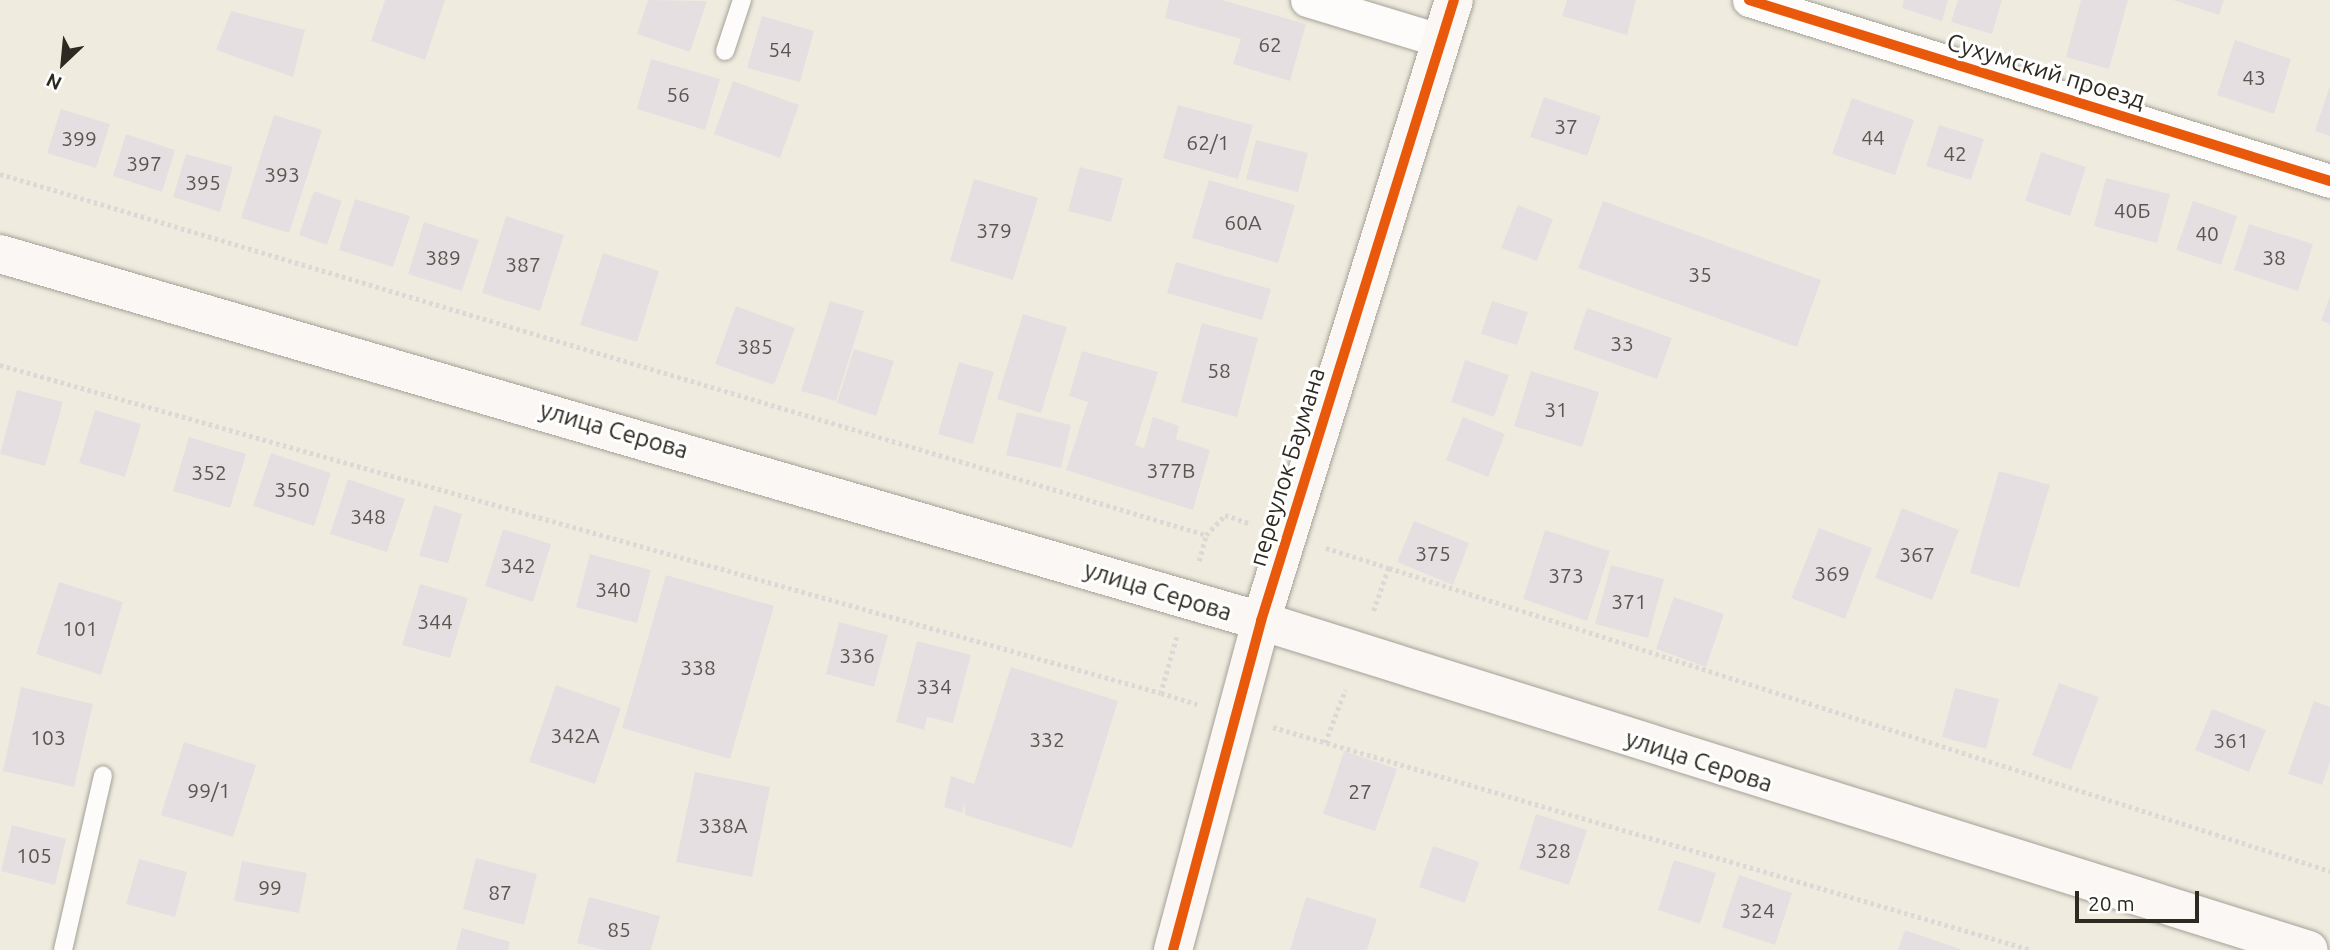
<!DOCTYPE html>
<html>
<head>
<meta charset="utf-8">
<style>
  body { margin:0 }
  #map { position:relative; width:2330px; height:950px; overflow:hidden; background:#efecdf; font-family:Ubuntu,sans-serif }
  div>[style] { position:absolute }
  .building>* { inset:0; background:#e5dfe2 }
  .path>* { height:4.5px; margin-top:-2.25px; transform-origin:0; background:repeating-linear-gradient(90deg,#dad9d6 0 3.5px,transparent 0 7px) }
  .roads { filter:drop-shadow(0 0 2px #a4a198) drop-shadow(0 0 2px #a4a198) }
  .lane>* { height:18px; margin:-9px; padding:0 9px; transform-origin:9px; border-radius:9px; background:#fdfcfa }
  .street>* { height:33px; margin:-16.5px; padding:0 16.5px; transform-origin:16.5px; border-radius:16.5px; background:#fdfcfa }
  .secondary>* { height:38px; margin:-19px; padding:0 19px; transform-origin:19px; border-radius:19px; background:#faf7f5 }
  .cycleway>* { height:10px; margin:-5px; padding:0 5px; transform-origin:5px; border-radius:5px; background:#e8590c }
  span { translate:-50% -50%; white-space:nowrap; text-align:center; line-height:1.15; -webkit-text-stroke:6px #fff; paint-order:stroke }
  .number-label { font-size:21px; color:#5a5751 }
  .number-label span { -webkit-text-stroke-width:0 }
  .street-label { font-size:24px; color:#2c2a21 }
  .north { position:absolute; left:28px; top:28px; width:70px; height:70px; -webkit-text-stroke:5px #fff; paint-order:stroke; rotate:206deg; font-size:19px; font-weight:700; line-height:28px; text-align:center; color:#2c2a21 }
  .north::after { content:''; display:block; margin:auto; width:24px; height:32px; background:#2c2a21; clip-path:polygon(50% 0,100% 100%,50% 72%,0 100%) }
  .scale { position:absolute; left:2075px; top:891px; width:124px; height:32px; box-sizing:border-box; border:4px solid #2c2a21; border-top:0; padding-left:9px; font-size:21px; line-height:24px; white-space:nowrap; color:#2c2a21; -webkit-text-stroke:5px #fff; paint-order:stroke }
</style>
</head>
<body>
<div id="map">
  <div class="building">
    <i style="clip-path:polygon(385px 0,445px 0,425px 60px,371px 41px)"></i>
    <i style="clip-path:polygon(648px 0,707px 1px,690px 52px,637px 34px)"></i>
    <i style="clip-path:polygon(1169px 0,1222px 0,1306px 24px,1290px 81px,1233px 64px,1241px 39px,1165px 18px)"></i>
    <i style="clip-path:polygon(1567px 0,1636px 0,1627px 35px,1562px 16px)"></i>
    <i style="clip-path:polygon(1904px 0,1948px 0,1942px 21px,1902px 8px)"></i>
    <i style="clip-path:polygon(1958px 0,2002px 0,1992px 34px,1951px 22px)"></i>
    <i style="clip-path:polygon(2081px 0,2128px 0,2109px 69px,2066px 57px)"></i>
    <i style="clip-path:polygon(2173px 0,2224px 0,2219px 15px)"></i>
    <i style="clip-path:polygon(231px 11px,305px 30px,293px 77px,216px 50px)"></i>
    <i style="clip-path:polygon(762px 16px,814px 31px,800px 82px,747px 68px)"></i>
    <i style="clip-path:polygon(2235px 40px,2291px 59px,2274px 114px,2217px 95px)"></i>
    <i style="clip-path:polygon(651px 59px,720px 79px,705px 130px,637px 109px)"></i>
    <i style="clip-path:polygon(733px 81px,799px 105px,780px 158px,714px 134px)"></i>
    <i style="clip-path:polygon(2329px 88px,2330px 88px,2330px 136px,2315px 131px)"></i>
    <i style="clip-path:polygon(1544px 97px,1601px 116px,1587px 156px,1530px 137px)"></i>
    <i style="clip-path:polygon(1852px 98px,1914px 120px,1895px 175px,1832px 154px)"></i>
    <i style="clip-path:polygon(1178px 105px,1253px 125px,1238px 179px,1163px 158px)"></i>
    <i style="clip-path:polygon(61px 109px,110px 124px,96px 168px,47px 153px)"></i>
    <i style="clip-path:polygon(274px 115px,322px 130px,289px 233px,241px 218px)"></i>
    <i style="clip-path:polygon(1939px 125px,1984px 139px,1971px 180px,1926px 166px)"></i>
    <i style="clip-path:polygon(126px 134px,175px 150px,162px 192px,113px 176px)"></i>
    <i style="clip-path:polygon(1256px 140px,1308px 153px,1298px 192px,1246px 179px)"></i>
    <i style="clip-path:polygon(2041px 152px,2086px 167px,2070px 216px,2025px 201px)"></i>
    <i style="clip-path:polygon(186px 154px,233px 167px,220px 212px,173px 197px)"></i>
    <i style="clip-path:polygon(1080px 167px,1123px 178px,1111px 222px,1068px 211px)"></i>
    <i style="clip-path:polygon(2106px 178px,2170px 194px,2157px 243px,2094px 226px)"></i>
    <i style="clip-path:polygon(974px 179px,1038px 198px,1013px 280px,950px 261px)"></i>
    <i style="clip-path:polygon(1209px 180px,1295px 205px,1278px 263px,1192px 238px)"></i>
    <i style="clip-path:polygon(314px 191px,342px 201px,327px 245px,299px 235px)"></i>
    <i style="clip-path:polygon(355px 199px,410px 216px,393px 267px,339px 250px)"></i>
    <i style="clip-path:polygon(1603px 201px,1821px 280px,1797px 347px,1578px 268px)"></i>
    <i style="clip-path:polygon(2193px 201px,2237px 216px,2221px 265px,2176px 250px)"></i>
    <i style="clip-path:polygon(1518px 205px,1553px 219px,1537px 261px,1501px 248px)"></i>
    <i style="clip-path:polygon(506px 216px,564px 235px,540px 311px,482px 293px)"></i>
    <i style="clip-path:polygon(424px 222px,479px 240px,462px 291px,408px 274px)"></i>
    <i style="clip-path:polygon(2249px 224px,2313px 244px,2298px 291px,2234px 270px)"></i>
    <i style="clip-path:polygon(603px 253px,659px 271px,637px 342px,580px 325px)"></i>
    <i style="clip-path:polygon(1176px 262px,1271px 289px,1262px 320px,1167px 293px)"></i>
    <i style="clip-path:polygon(2330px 296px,2330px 324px,2321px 321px)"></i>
    <i style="clip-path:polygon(830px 301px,864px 311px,836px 401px,801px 391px)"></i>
    <i style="clip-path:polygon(1492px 301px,1528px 312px,1517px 345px,1481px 334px)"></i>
    <i style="clip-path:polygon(736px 306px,795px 328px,774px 385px,715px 364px)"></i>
    <i style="clip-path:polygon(1587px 308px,1672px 338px,1657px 379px,1573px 349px)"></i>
    <i style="clip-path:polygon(1023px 314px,1067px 327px,1041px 413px,997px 399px)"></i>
    <i style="clip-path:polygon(1202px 323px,1258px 338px,1237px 417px,1181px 402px)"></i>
    <i style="clip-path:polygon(854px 349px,894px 361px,876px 416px,837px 403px)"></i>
    <i style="clip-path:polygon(1082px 351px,1158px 372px,1135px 445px,1144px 448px,1153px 417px,1179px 426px,1176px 439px,1210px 450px,1193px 510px,1066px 470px,1088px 402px,1069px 396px)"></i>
    <i style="clip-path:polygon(1465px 360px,1509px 375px,1494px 417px,1451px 402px)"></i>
    <i style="clip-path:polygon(959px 362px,994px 372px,973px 444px,938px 434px)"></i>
    <i style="clip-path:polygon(1531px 371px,1599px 392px,1582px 447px,1514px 426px)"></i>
    <i style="clip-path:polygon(17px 390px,63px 402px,45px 466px,0 454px)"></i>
    <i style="clip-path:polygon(95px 410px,141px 424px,125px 477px,79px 463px)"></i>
    <i style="clip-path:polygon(1017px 412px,1071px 425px,1061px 468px,1006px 455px)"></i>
    <i style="clip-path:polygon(1463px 417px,1505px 434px,1488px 477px,1446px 460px)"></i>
    <i style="clip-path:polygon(189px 437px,246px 454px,230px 508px,173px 491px)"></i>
    <i style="clip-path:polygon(271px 453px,331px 473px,314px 526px,253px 506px)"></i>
    <i style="clip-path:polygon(1999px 471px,2050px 485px,2019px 588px,1970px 573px)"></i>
    <i style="clip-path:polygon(348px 479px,405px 499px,387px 552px,330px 534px)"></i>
    <i style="clip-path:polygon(434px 505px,462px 514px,448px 563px,419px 556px)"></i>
    <i style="clip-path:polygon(1902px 508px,1959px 530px,1932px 600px,1875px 578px)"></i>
    <i style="clip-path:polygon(1414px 521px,1469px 543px,1453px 585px,1397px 562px)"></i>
    <i style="clip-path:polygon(1819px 528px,1872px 548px,1845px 619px,1791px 598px)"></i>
    <i style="clip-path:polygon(503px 529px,551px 544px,533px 602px,485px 586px)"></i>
    <i style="clip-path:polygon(1545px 530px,1610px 551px,1587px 621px,1523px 599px)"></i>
    <i style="clip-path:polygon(590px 554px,651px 570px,637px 623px,576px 607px)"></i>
    <i style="clip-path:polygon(1611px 565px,1664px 579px,1648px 638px,1595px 624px)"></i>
    <i style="clip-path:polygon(666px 575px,774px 606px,730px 759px,622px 728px)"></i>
    <i style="clip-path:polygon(59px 582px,123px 602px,101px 675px,36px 654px)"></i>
    <i style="clip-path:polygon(420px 584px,468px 598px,450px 658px,402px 645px)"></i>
    <i style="clip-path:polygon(1674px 597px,1724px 614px,1706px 667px,1656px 649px)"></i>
    <i style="clip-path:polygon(839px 622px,888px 635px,874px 687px,826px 674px)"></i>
    <i style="clip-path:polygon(917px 641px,971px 655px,953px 723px,927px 717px,924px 730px,896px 722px)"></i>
    <i style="clip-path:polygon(1011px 667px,1118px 701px,1072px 848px,965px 815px,965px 803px,962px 813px,944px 807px,951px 776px,974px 784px)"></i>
    <i style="clip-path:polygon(2059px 683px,2099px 697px,2071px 770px,2032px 755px)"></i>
    <i style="clip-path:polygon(556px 685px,621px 708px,595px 784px,529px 762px)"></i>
    <i style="clip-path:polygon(21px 687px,93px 704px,74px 787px,3px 771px)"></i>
    <i style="clip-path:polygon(1955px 688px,1999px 699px,1986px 749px,1942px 737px)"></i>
    <i style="clip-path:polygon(2314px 701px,2330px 707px,2330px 762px,2322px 785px,2288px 774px)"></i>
    <i style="clip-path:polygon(2212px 709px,2266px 730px,2249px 772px,2195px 750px)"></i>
    <i style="clip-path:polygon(184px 742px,256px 765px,233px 837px,161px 815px)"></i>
    <i style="clip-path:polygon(1344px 751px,1397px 769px,1375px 831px,1323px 814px)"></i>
    <i style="clip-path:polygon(695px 772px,770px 787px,752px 877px,676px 862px)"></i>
    <i style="clip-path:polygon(1536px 814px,1587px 830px,1569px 885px,1519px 869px)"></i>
    <i style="clip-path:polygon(12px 825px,66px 839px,55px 885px,1px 871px)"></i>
    <i style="clip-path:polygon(1433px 846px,1479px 862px,1465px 903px,1419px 887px)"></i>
    <i style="clip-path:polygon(476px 858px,537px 874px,524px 925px,463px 909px)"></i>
    <i style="clip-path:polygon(139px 859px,187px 872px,175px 917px,126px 904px)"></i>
    <i style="clip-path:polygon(1674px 860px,1716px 873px,1700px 924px,1658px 910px)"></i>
    <i style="clip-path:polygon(242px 861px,307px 873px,299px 913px,234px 901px)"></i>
    <i style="clip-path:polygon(1739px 875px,1792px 893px,1775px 945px,1722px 927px)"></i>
    <i style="clip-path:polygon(589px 897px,660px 916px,651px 950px,604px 950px,577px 943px)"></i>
    <i style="clip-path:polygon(1306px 897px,1377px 919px,1367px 950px,1290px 950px)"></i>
    <i style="clip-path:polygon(462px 928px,510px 942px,508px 950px,456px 950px)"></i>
    <i style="clip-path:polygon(1905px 930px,1963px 950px,1898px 950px)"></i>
  </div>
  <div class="path">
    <i style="left:0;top:174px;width:1259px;rotate:16.66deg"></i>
    <i style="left:0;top:365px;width:1206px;rotate:15.78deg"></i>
    <i style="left:1326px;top:548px;width:66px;rotate:17.6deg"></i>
    <i style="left:1389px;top:568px;width:48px;rotate:109.6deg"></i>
    <i style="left:1199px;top:561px;width:27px;rotate:-75deg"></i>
    <i style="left:1206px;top:535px;width:28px;rotate:-46deg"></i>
    <i style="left:1225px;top:515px;width:28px;rotate:19deg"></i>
    <i style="left:1389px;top:568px;width:989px;rotate:17.85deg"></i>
    <i style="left:1177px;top:637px;width:58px;rotate:105.9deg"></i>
    <i style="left:1161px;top:693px;width:38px;rotate:17deg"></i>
    <i style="left:1273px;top:727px;width:790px;rotate:16.39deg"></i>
    <i style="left:1325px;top:743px;width:57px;rotate:-69.3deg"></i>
  </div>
  <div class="roads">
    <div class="lane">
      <i style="left:725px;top:51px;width:54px;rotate:-71.6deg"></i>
      <i style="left:63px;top:950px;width:179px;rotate:-77.1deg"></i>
    </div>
    <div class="street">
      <i style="left:1307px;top:0;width:141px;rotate:16.9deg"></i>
      <i style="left:1749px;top:0;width:609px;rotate:17.3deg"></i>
    </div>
    <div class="secondary">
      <i style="left:0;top:254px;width:1313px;rotate:16.23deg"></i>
      <i style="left:1261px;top:621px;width:1098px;rotate:17.43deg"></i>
      <i style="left:1173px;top:950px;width:341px;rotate:-75deg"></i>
      <i style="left:1261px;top:621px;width:650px;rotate:-72.74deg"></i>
    </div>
  </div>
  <div class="cycleway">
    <i style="left:1749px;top:0;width:609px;rotate:17.3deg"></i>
    <i style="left:1173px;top:950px;width:341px;rotate:-75deg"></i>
    <i style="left:1261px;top:621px;width:650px;rotate:-72.74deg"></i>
  </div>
  <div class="number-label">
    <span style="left:1270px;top:44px">62</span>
    <span style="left:780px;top:49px">54</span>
    <span style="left:2254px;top:77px">43</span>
    <span style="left:678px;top:94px">56</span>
    <span style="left:1566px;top:126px">37</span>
    <span style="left:1873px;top:137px">44</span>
    <span style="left:79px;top:138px">399</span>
    <span style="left:1208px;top:142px">62/1</span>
    <span style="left:1955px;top:153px">42</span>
    <span style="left:144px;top:163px">397</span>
    <span style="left:282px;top:174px">393</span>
    <span style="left:203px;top:182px">395</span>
    <span style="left:2132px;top:210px">40Б</span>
    <span style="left:1243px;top:222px">60А</span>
    <span style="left:994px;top:230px">379</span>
    <span style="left:2207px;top:233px">40</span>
    <span style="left:443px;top:257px">389</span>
    <span style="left:2274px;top:257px">38</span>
    <span style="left:523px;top:264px">387</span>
    <span style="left:1700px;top:274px">35</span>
    <span style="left:1622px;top:343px">33</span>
    <span style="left:755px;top:346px">385</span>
    <span style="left:1219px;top:370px">58</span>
    <span style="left:1556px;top:409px">31</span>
    <span style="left:1171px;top:470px">377В</span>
    <span style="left:209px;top:472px">352</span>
    <span style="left:292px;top:489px">350</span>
    <span style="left:368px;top:516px">348</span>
    <span style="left:1433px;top:553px">375</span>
    <span style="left:1917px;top:554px">367</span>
    <span style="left:518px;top:565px">342</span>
    <span style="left:1832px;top:573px">369</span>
    <span style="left:1566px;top:575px">373</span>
    <span style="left:613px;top:589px">340</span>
    <span style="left:1629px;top:601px">371</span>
    <span style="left:435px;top:621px">344</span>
    <span style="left:80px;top:628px">101</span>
    <span style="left:857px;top:655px">336</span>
    <span style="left:698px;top:667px">338</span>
    <span style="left:934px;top:686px">334</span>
    <span style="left:575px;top:735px">342А</span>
    <span style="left:48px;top:737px">103</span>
    <span style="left:1047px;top:739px">332</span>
    <span style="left:2231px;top:740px">361</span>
    <span style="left:209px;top:790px">99/1</span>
    <span style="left:1360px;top:791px">27</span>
    <span style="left:723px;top:825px">338А</span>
    <span style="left:1553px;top:850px">328</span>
    <span style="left:34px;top:855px">105</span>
    <span style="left:270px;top:887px">99</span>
    <span style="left:500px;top:892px">87</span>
    <span style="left:1757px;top:910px">324</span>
    <span style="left:619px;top:929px">85</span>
  </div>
  <div class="street-label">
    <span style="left:2046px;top:71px;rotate:17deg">Сухумский проезд</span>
    <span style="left:614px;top:430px;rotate:16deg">улица Серова</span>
    <span style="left:1287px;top:467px;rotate:-73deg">переулок Баумана</span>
    <span style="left:1158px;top:591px;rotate:17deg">улица Серова</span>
    <span style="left:1699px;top:761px;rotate:18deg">улица Серова</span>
  </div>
  <div class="north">N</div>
  <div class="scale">20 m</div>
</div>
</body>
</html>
